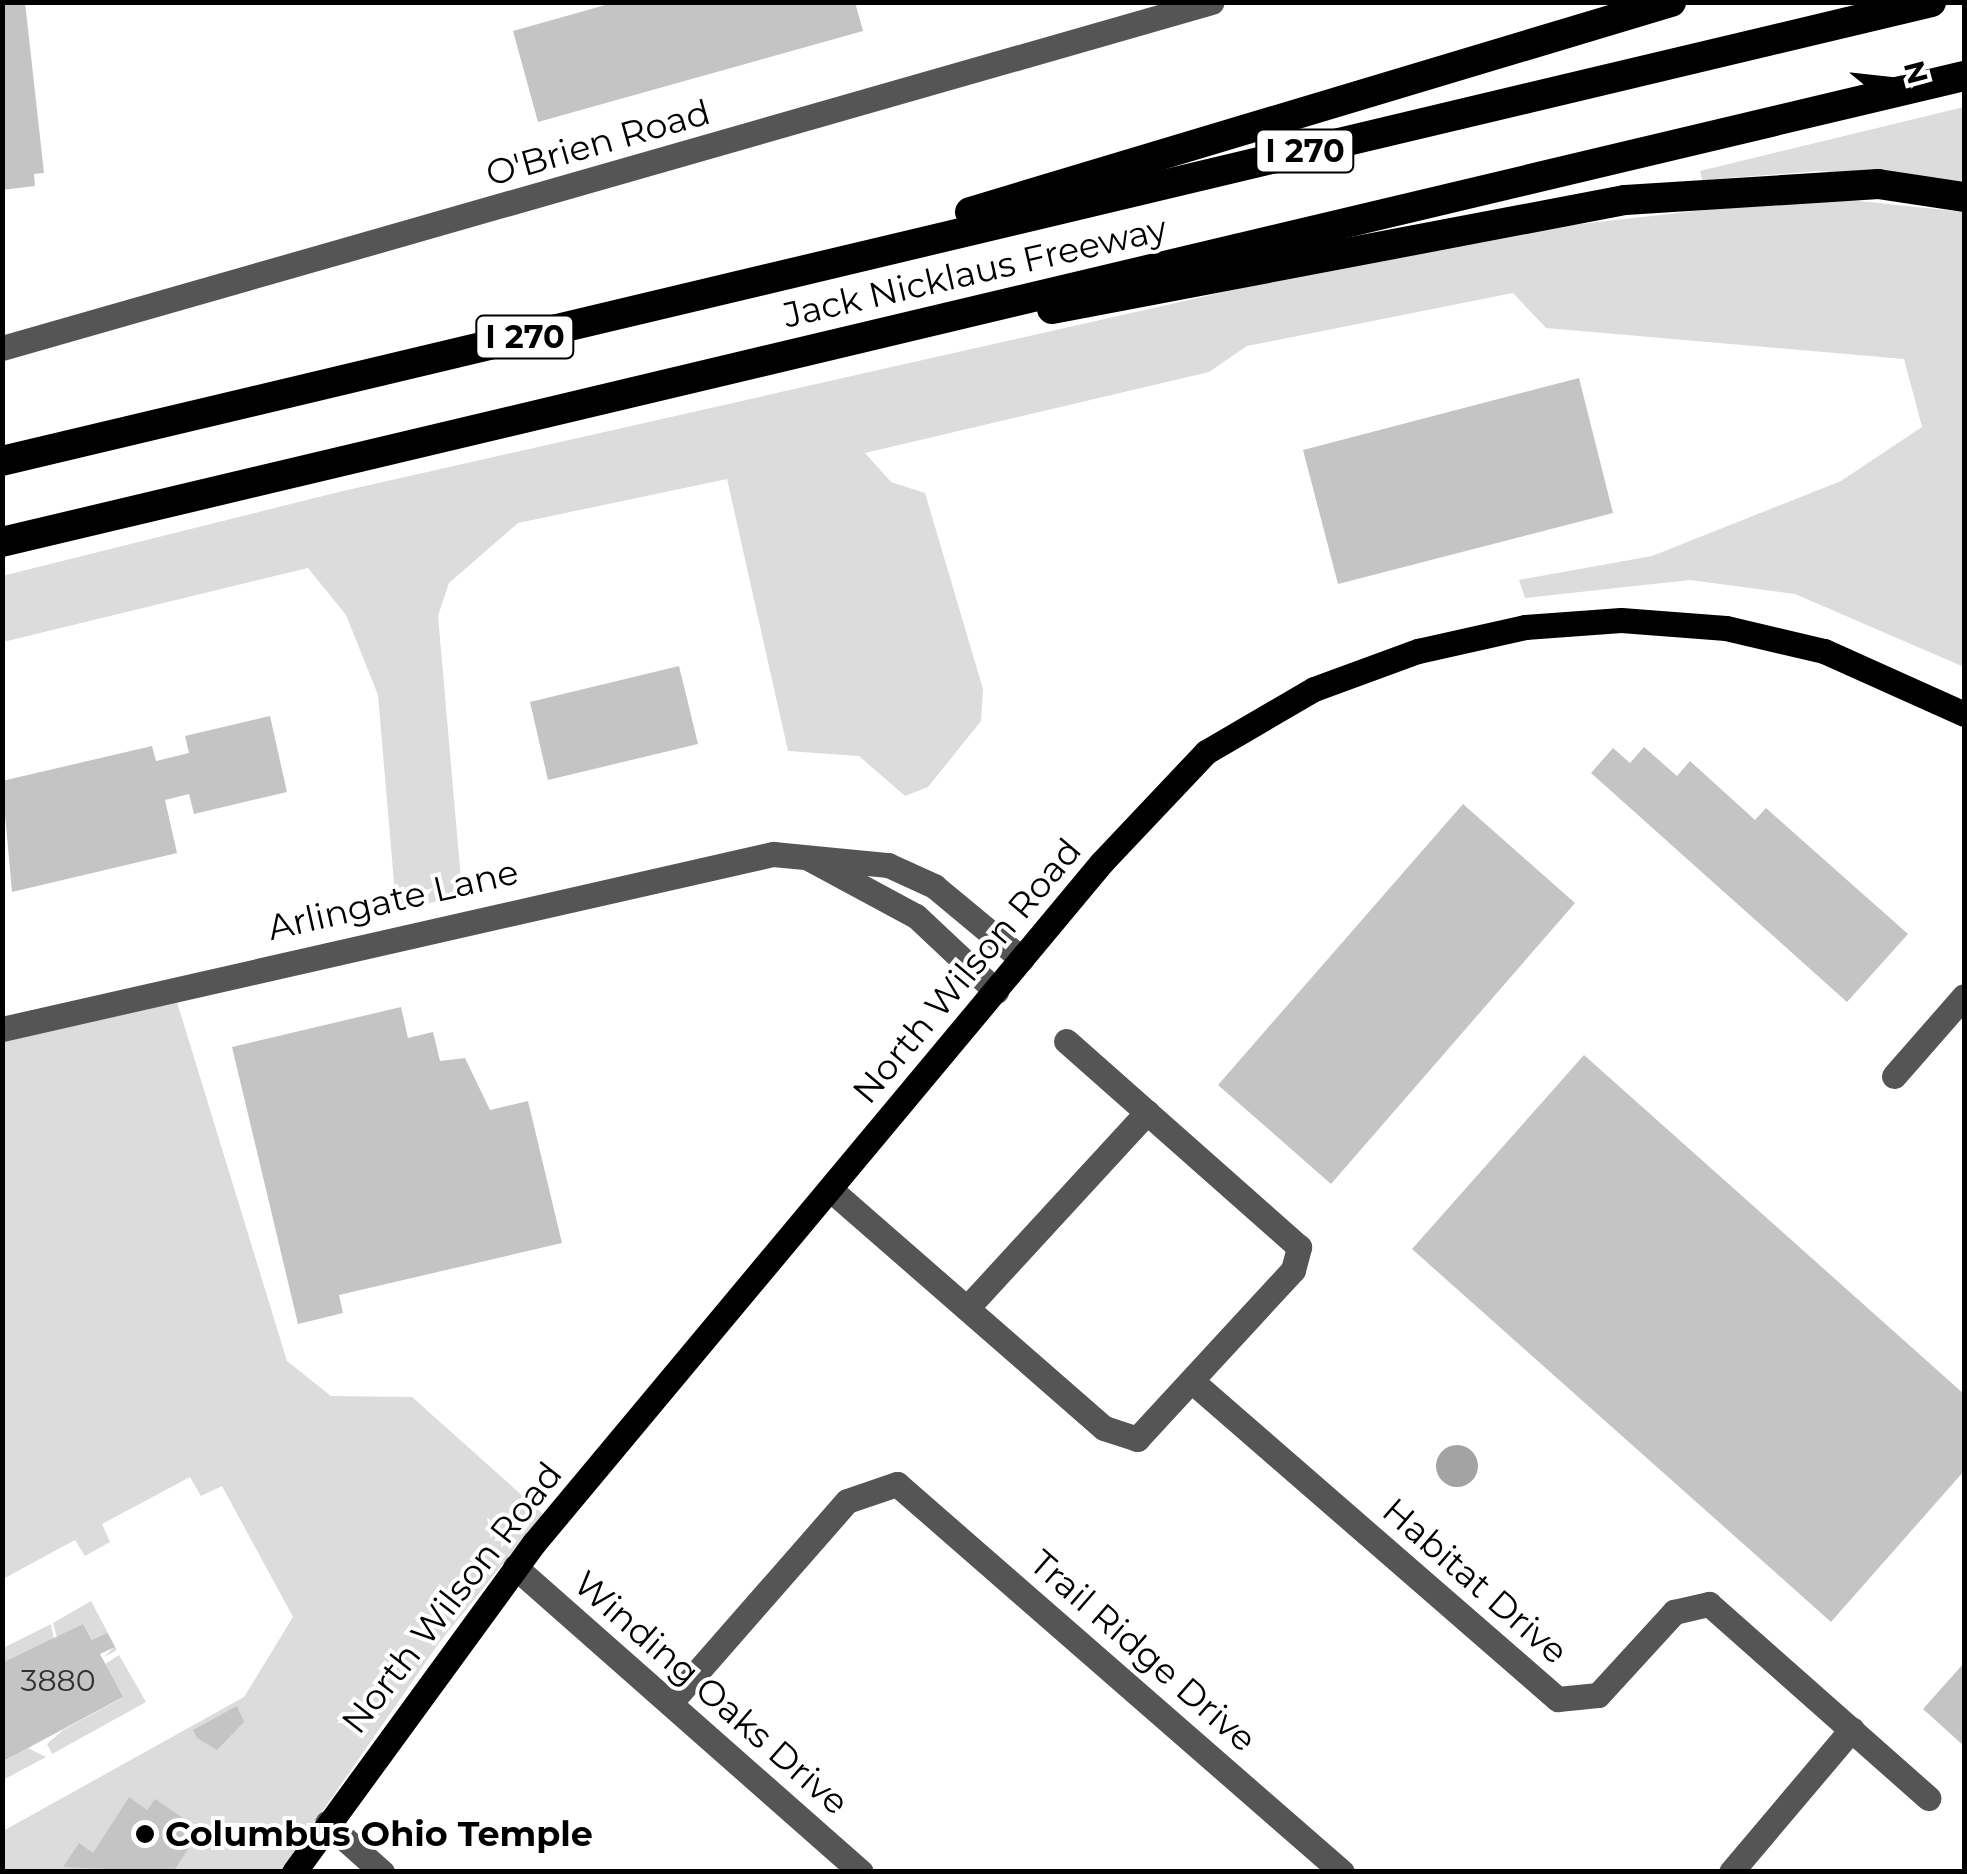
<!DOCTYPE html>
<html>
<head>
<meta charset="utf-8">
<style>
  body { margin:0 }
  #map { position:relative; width:1967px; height:1874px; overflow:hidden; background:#fff; font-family:Montserrat,sans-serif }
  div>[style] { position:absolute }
  .green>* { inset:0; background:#dcdcdc }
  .water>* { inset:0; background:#a3a3a3 }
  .round { border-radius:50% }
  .building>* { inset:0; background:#c4c4c4 }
  .minor>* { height:25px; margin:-12.5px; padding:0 12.5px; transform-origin:12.5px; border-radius:12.5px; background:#555 }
  .major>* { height:25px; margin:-12.5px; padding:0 12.5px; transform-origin:12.5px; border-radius:12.5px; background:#000 }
  .highway>* { height:30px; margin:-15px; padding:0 15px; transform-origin:15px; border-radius:15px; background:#000 }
  .dots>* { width:28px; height:28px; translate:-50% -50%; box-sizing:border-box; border:5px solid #fff; border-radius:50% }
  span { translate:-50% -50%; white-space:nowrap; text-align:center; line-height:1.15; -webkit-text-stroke:8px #fff; paint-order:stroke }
  .number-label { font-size:30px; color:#313131 }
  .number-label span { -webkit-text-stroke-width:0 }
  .shield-label span { padding:2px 8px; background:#fff; border:2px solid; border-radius:8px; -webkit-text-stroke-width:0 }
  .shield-label { font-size:32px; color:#000; font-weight:700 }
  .street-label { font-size:35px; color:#000 }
  .poi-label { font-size:35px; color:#000; font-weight:700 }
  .left { translate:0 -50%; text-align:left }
  .frame { position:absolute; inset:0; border:5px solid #000; pointer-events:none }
  .north { position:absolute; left:1837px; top:30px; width:100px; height:100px; -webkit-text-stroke:8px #fff; paint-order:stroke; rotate:75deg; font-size:28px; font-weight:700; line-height:40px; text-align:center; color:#000 }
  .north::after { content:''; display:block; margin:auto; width:35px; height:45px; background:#000; clip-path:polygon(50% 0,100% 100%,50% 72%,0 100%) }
</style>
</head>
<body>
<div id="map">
  <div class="green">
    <i style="clip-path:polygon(1964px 107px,1964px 184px,1821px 171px,1702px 180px,1700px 171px)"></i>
    <i style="clip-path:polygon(1821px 197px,1964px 212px,1964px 667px,1795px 594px,1690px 580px,1525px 598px,1519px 580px,1652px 556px,1841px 481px,1922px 427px,1904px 359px,1546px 328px,1513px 293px,1247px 346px,1209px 372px,865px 453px,891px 482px,925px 493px,983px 689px,981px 721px,928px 787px,905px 796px,859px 756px,788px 751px,727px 479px,518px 523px,449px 583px,438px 616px,461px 880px,451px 897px,404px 910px,396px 906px,378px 695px,346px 615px,308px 568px,3px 642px,2px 576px,343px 491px,1348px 264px,1545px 228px)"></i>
    <i style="clip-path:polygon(177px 1002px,287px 1361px,331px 1396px,412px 1397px,543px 1514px,439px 1643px,281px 1871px,3px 1871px,3px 1831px,244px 1697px,293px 1617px,222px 1486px,201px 1496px,190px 1477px,102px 1524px,110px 1542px,85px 1556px,75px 1540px,3px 1579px,2px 1042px)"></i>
    <i style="clip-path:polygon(91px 1601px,117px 1650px,104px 1657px,114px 1647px,93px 1641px,83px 1624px,57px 1638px,53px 1623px)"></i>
    <i style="clip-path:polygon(51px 1624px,54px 1640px,3px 1663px,3px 1648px)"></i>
    <i style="clip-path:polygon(119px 1655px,146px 1702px,52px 1754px,47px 1744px,63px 1730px,122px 1698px,105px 1664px)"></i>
    <i style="clip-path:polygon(28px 1748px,46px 1757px,3px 1780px,3px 1762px)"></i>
  </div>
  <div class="water">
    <i class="round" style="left:1436px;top:1445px;width:42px;height:42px"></i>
  </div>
  <div class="building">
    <i style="clip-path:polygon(2px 2px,25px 2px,44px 173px,34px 174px,35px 186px,2px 190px)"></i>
    <i style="clip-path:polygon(616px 2px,855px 2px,863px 31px,538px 122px,513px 31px)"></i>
    <i style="clip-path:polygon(1579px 378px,1613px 513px,1338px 584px,1303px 450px)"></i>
    <i style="clip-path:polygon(679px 666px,698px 744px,548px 780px,530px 702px)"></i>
    <i style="clip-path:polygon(270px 716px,287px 792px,194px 814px,189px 794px,165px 800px,177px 853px,12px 892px,2px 781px,152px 746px,156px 761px,189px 753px,185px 736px)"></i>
    <i style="clip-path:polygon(1644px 747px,1677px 776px,1690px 761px,1755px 820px,1766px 808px,1908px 934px,1847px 1002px,1591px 773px,1613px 748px,1630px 763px)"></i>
    <i style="clip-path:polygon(1463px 804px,1575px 903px,1331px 1184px,1218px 1085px)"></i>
    <i style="clip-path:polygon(401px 1007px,408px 1038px,433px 1032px,440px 1061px,465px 1058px,490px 1110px,528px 1101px,562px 1243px,339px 1295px,343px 1313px,298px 1324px,232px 1047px)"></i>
    <i style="clip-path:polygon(1584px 1055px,1964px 1394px,1964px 1471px,1831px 1622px,1412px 1249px)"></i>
    <i style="clip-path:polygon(83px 1624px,92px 1640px,107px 1633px,115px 1647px,100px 1654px,123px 1697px,2px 1762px,2px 1663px)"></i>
    <i style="clip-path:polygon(1964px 1663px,1964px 1746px,1923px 1709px)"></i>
    <i style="clip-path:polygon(237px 1706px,244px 1722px,217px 1750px,197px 1738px,193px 1730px)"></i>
    <i style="clip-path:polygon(129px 1797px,147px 1810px,155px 1799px,183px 1818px,177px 1828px,194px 1840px,173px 1872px,63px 1867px,79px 1843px,93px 1853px)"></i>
  </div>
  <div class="minor">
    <i style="left:2px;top:348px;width:1258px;rotate:-15.96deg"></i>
    <i style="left:810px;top:859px;width:120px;rotate:28.3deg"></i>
    <i style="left:916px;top:916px;width:110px;rotate:43.2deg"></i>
    <i style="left:2px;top:1029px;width:791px;rotate:-12.79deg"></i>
    <i style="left:773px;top:854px;width:116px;rotate:5.5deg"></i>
    <i style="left:888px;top:865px;width:51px;rotate:24.5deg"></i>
    <i style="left:934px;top:886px;width:114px;rotate:39.7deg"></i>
    <i style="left:1894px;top:1076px;width:106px;rotate:-48.8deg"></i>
    <i style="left:831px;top:1190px;width:362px;rotate:41.1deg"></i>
    <i style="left:1104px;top:1428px;width:35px;rotate:18deg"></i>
    <i style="left:1137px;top:1439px;width:230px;rotate:-47.3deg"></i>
    <i style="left:1293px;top:1270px;width:24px;rotate:-75deg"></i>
    <i style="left:1299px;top:1247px;width:311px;rotate:-138.5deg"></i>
    <i style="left:967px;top:1308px;width:266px;rotate:-47.4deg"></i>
    <i style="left:1194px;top:1383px;width:482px;rotate:41deg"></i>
    <i style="left:1558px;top:1699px;width:40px;rotate:-5.7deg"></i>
    <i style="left:1598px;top:1695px;width:113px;rotate:-47.5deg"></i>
    <i style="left:1674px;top:1612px;width:36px;rotate:-13deg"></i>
    <i style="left:1709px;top:1604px;width:293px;rotate:41.5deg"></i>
    <i style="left:515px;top:1567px;width:461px;rotate:41.4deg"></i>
    <i style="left:671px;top:1702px;width:267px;rotate:-48.8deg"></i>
    <i style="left:847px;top:1501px;width:53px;rotate:-18.8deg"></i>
    <i style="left:897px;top:1484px;width:590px;rotate:41.09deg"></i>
    <i style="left:327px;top:1823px;width:74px;rotate:41.7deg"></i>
    <i style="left:1731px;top:1872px;width:187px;rotate:-49.8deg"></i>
  </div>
  <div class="major">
    <i style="left:294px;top:1872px;width:407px;rotate:-53.9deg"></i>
    <i style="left:534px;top:1543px;width:887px;rotate:-50.17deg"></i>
    <i style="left:1102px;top:862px;width:151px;rotate:-46.6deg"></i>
    <i style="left:1206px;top:752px;width:125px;rotate:-30.3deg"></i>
    <i style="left:1314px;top:689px;width:111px;rotate:-20.1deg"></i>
    <i style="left:1418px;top:651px;width:110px;rotate:-12.6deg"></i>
    <i style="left:1525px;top:627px;width:96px;rotate:-4.2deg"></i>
    <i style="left:1621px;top:620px;width:105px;rotate:4.4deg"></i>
    <i style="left:1726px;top:628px;width:101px;rotate:13.2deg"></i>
    <i style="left:1824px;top:651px;width:154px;rotate:24.2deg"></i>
  </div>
  <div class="highway">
    <i style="left:970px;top:212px;width:732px;rotate:-16.68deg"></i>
    <i style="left:1052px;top:309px;width:583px;rotate:-10.77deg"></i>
    <i style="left:1625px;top:200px;width:254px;rotate:-3.6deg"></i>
    <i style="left:1878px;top:184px;width:87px;rotate:8.6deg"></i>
    <i style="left:2px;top:461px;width:1983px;rotate:-13.38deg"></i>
    <i style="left:2px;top:542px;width:2017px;rotate:-13.36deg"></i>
  </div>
  <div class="dots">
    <i style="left:145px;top:1834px;background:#000"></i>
  </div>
  <div class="number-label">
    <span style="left:58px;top:1681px">3880</span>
  </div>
  <div class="shield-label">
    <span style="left:1305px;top:151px">I 270</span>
    <span style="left:525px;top:337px">I 270</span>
  </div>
  <div class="street-label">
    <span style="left:598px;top:143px;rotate:-16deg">O'Brien Road</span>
    <span style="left:975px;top:272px;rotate:-13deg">Jack Nicklaus Freeway</span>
    <span style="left:393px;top:900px;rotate:-13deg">Arlingate Lane</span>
    <span style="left:967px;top:971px;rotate:-50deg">North Wilson Road</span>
    <span style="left:1475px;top:1581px;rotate:41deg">Habitat Drive</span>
    <span style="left:452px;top:1598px;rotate:-52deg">North Wilson Road</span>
    <span style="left:1143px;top:1651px;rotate:41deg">Trail Ridge Drive</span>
    <span style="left:711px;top:1693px;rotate:41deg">Winding Oaks Drive</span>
  </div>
  <div class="poi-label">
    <span class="left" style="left:165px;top:1834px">Columbus Ohio Temple</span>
  </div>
  <div class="frame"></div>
  <div class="north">N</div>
</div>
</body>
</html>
